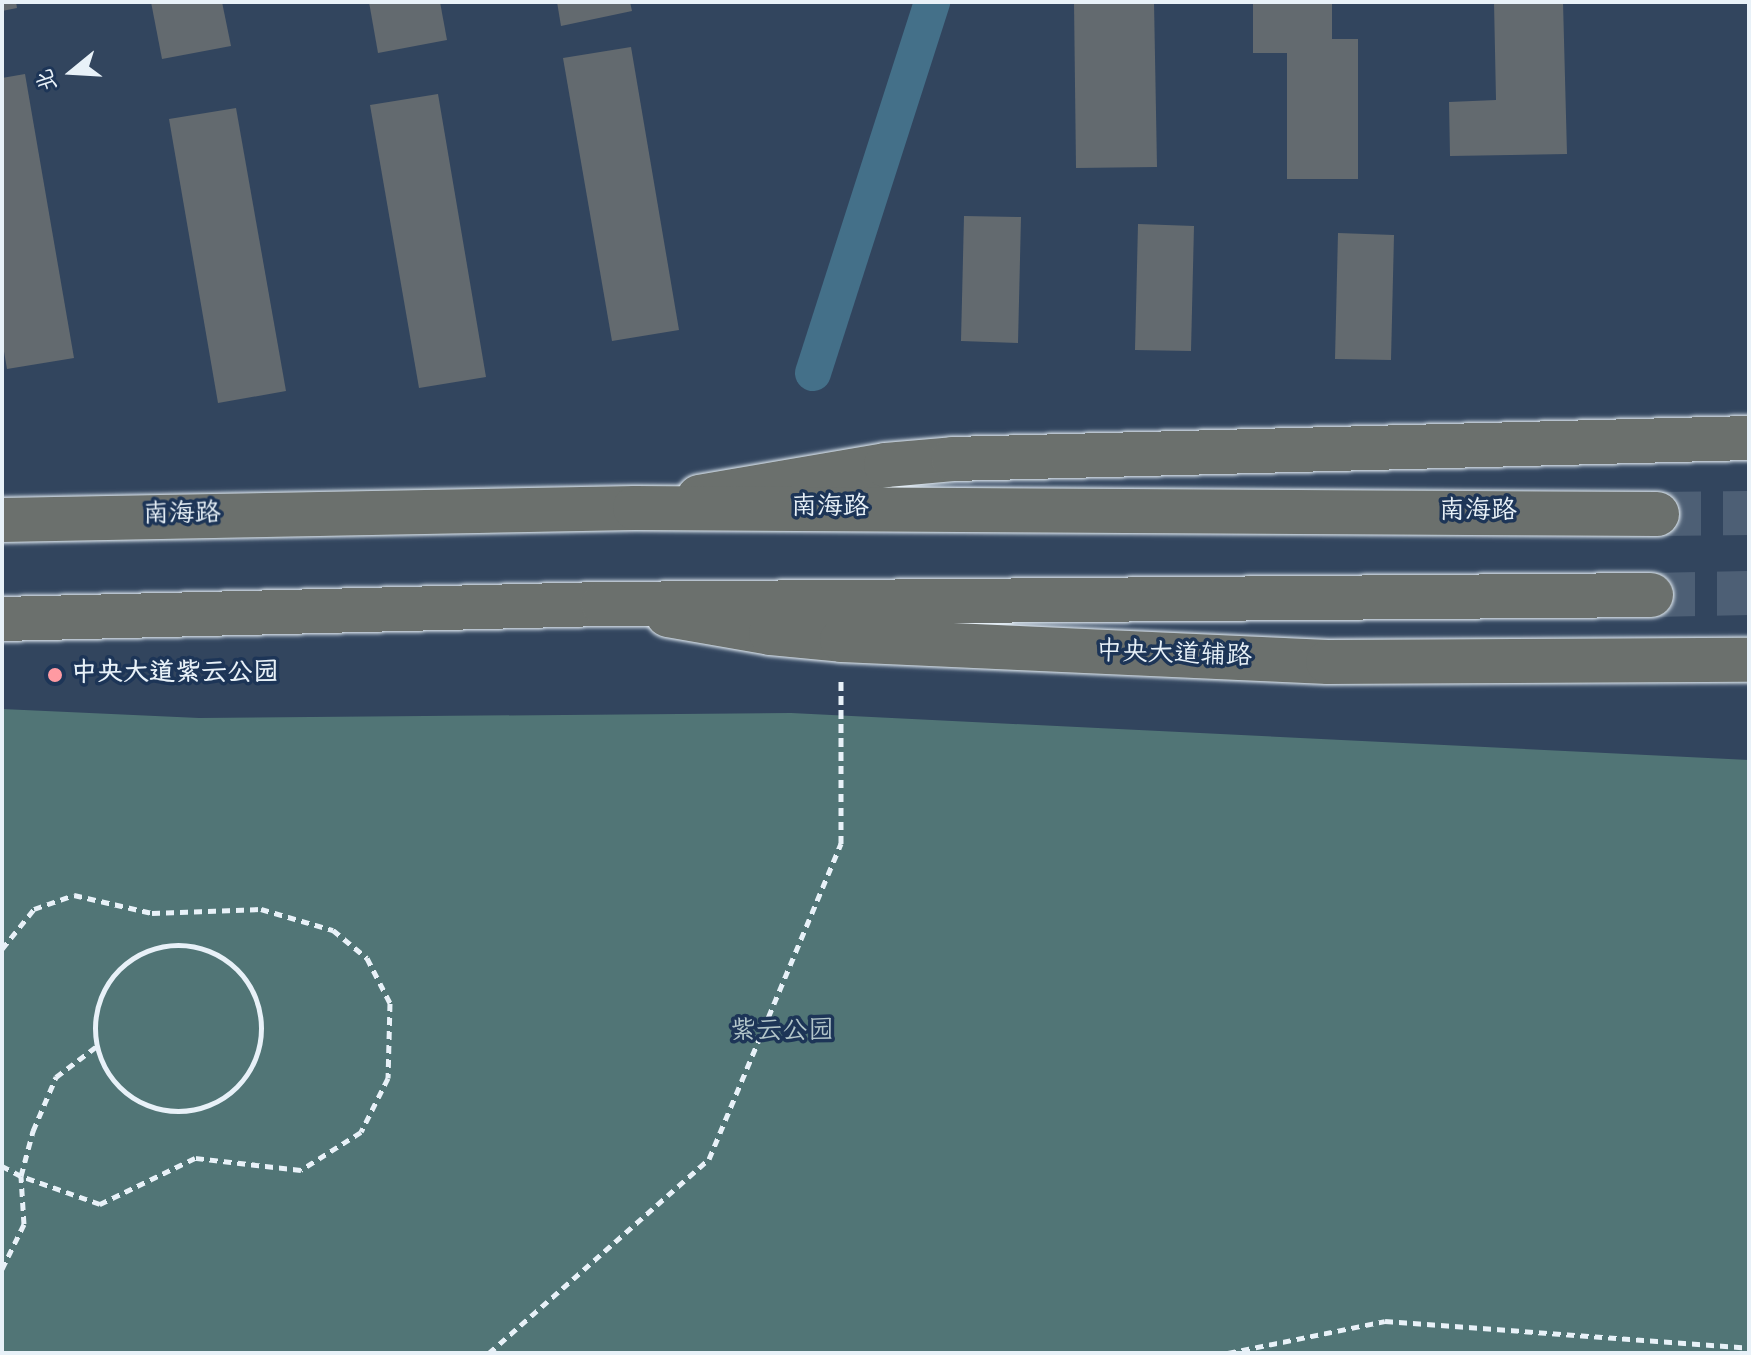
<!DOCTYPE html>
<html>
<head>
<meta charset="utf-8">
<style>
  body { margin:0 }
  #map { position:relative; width:1751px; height:1355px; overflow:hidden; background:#32455e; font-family:Dekko,"LXGW WenKai TC",sans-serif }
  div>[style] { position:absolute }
  .green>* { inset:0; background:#517576 }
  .canal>* { height:36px; margin:-18px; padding:0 18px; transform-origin:18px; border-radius:18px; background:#447089 }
  .building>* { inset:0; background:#636a6f }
  .trunk-tunnel>* { height:44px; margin-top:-22px; transform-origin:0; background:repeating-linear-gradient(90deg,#4d5f75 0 44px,transparent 0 66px) }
  .path>* { height:5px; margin-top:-2.5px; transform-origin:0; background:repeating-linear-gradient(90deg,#e8f1f8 0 8px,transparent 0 14px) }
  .path>.ring { margin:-2.5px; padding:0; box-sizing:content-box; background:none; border:5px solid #e8f1f8; border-radius:50% }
  .roads { filter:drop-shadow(0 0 2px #e8f1f8) drop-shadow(0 0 2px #e8f1f8) }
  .primary>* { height:44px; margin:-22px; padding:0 22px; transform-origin:22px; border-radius:22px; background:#6b706d }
  .trunk>* { height:44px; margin:-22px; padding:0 22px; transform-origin:22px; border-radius:22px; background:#6b706d }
  .dots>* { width:22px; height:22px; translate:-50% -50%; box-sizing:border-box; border:4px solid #1d3557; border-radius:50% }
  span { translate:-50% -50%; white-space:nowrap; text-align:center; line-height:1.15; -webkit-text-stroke:7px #1d3557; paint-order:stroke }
  .street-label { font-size:26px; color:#e8f1f8 }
  .poi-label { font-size:26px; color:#e8f1f8; font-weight:700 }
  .left { translate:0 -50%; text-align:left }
  .park-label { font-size:26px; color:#b3c6ca }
  .frame { position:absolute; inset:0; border:4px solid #e8f1f8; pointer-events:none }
  .north { position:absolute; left:32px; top:32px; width:80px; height:80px; -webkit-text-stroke:6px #1d3557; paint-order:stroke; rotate:252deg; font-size:22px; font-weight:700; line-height:32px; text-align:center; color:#e8f1f8 }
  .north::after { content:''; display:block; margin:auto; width:28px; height:36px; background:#e8f1f8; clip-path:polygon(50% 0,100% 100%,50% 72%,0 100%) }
</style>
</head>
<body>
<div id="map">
  <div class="green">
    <i style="clip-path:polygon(2px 709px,199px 718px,791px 713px,1749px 760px,1748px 1353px,2px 1353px)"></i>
  </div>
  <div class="canal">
    <i style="left:813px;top:373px;width:390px;rotate:-72.2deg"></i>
  </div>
  <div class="building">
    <i style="clip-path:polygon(2px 2px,16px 2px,17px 8px,2px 11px)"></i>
    <i style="clip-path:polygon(151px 2px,222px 2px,231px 46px,162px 59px)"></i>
    <i style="clip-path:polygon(369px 2px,440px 2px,447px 40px,378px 53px)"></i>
    <i style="clip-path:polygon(557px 2px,630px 2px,632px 11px,561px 26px)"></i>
    <i style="clip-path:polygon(1074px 2px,1154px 2px,1157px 167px,1076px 168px)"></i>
    <i style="clip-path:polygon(1253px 2px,1332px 2px,1332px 39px,1358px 39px,1358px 179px,1287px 179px,1287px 53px,1253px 53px)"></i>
    <i style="clip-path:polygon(1494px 2px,1563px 2px,1567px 154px,1450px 156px,1449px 102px,1496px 100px)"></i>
    <i style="clip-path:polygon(631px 47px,679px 330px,612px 341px,563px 58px)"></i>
    <i style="clip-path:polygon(25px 74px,74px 358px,7px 369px,2px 340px,2px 78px)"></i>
    <i style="clip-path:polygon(438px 94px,486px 377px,419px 388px,370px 105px)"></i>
    <i style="clip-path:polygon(236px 108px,286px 391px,218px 403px,169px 119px)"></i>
    <i style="clip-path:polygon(964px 216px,1021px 217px,1018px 343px,961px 341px)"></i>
    <i style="clip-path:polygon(1138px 224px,1194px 226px,1191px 351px,1135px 350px)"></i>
    <i style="clip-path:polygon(1338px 233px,1394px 235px,1391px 360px,1335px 359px)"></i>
  </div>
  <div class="trunk-tunnel">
    <i style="left:1657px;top:514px;width:92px;rotate:-0.6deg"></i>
    <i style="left:1651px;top:595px;width:98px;rotate:-1.2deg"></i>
  </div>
  <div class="path">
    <i class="ring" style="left:95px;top:945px;width:161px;height:161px"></i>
    <i style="left:2px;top:949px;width:51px;rotate:-51.3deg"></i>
    <i style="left:34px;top:909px;width:42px;rotate:-19.3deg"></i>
    <i style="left:74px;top:895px;width:80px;rotate:13deg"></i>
    <i style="left:152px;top:913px;width:109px;rotate:-2.1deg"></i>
    <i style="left:261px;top:909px;width:75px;rotate:16.3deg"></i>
    <i style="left:333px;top:930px;width:44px;rotate:39.5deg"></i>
    <i style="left:367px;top:958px;width:51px;rotate:62.9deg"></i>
    <i style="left:390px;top:1003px;width:75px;rotate:91.5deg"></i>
    <i style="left:388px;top:1078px;width:60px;rotate:116.6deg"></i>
    <i style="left:361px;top:1132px;width:71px;rotate:147.7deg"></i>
    <i style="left:301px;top:1170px;width:107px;rotate:-173.5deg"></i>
    <i style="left:195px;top:1158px;width:106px;rotate:154.2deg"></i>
    <i style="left:100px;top:1204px;width:84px;rotate:-160.5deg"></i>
    <i style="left:21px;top:1176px;width:21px;rotate:-152deg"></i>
    <i style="left:2px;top:1269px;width:50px;rotate:-63.9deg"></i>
    <i style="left:24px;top:1224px;width:48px;rotate:-93.6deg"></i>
    <i style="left:21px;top:1176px;width:47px;rotate:-75.1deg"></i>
    <i style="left:33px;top:1131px;width:59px;rotate:-66.9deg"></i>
    <i style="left:56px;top:1077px;width:51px;rotate:-37.1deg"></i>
    <i style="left:489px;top:1353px;width:293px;rotate:-41.4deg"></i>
    <i style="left:709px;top:1159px;width:342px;rotate:-67.3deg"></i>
    <i style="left:841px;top:844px;width:167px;rotate:-90deg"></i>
    <i style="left:1228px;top:1353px;width:160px;rotate:-11.5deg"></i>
    <i style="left:1385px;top:1321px;width:365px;rotate:4.2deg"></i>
  </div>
  <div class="roads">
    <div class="primary">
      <i style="left:699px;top:497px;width:190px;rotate:-9.7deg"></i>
      <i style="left:886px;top:465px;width:67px;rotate:-5.1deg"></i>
      <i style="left:953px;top:459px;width:796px;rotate:-1.51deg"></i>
      <i style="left:668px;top:615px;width:105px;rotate:9.9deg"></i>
      <i style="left:771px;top:633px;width:71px;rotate:5.6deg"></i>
      <i style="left:842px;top:640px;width:486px;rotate:2.6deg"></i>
      <i style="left:1328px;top:662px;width:421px;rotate:-0.3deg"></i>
    </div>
    <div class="trunk">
      <i style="left:2px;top:520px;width:633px;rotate:-1.09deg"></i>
      <i style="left:635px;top:508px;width:1022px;rotate:0.34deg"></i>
      <i style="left:2px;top:619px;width:601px;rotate:-1.43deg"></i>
      <i style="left:603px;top:604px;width:1048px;rotate:-0.49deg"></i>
    </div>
  </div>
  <div class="dots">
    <i style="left:55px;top:675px;background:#ff9aa2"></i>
  </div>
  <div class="street-label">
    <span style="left:830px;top:509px">南海路</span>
    <span style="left:1478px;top:513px">南海路</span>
    <span style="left:182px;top:516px;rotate:-1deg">南海路</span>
    <span style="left:1174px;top:656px;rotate:2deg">中央大道辅路</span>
  </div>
  <div class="poi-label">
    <span class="left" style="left:71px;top:675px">中央大道紫云公园</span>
  </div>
  <div class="park-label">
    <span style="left:782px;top:1033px">紫云公园</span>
  </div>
  <div class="frame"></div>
  <div class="north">北</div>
</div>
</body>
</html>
